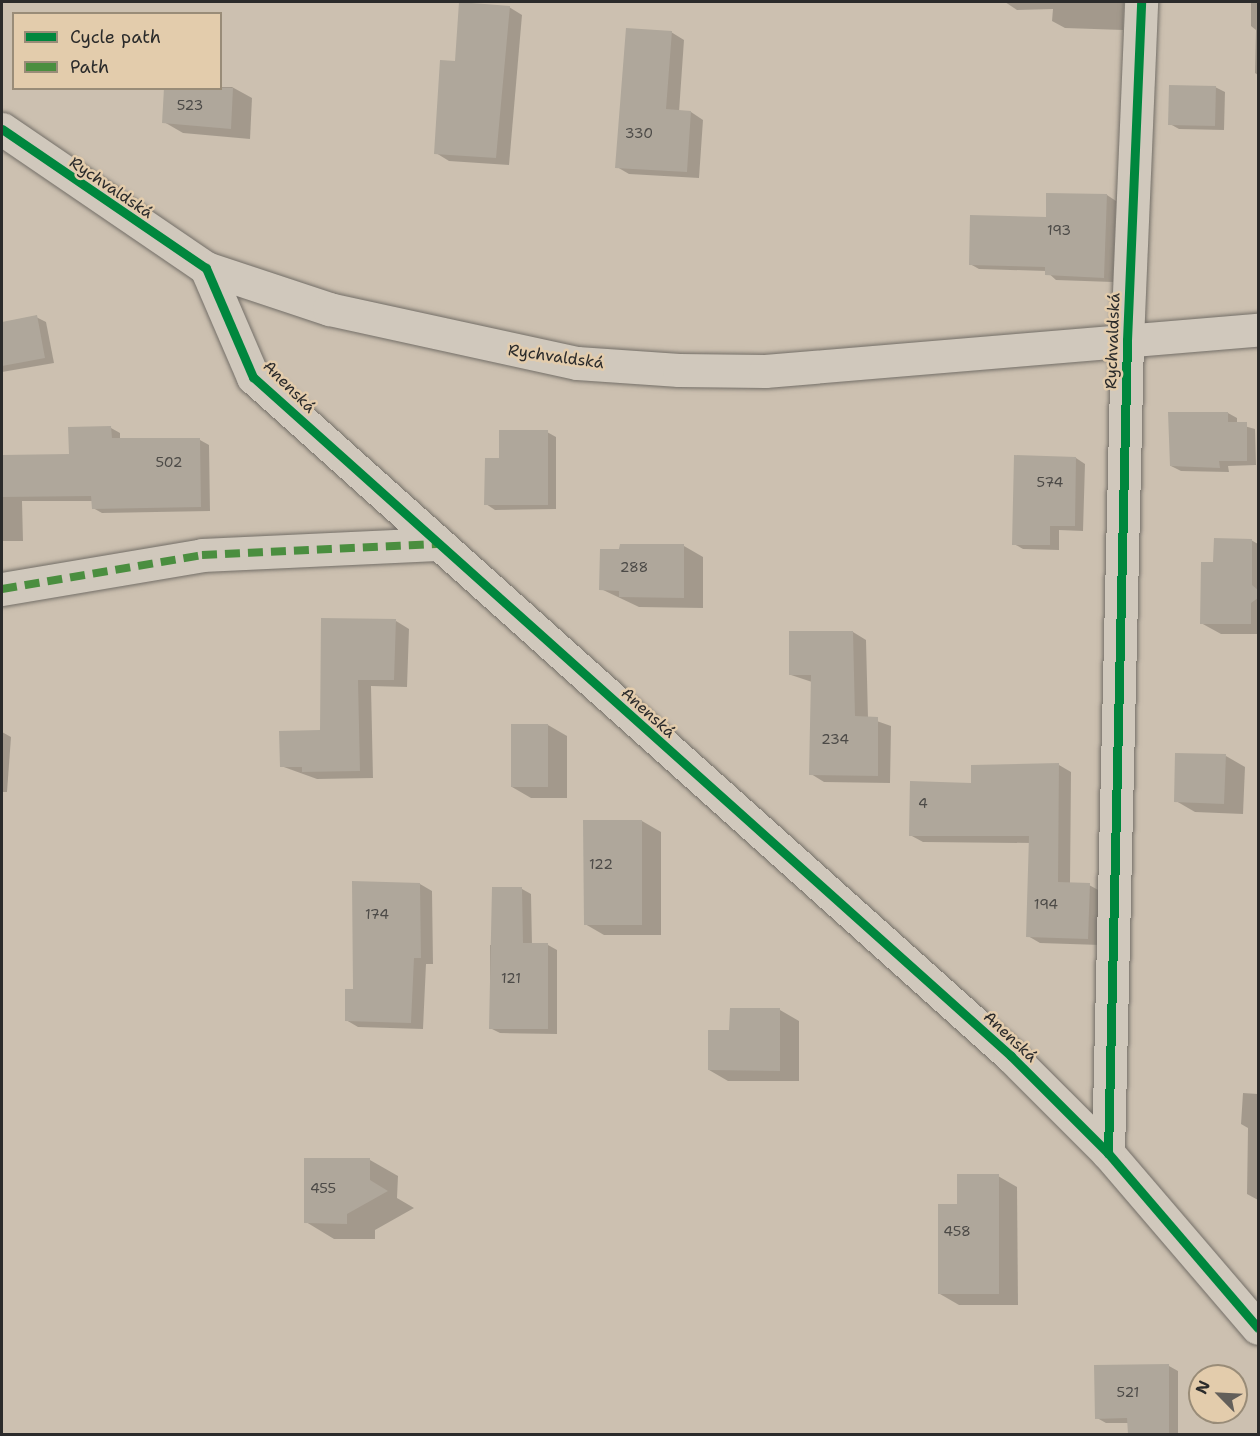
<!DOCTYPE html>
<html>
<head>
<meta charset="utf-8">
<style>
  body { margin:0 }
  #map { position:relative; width:1260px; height:1436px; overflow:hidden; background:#ccc0b0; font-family:"Shantell Sans",sans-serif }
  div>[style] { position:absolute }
  .shadow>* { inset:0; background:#0003 }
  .building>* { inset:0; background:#afa79b }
  .roads { filter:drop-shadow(0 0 2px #736e67) drop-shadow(0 0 2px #736e67) }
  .minor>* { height:33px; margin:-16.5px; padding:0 16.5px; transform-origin:16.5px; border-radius:16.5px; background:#d0c8bc }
  .tertiary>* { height:33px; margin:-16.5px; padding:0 16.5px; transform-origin:16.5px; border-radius:16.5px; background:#d0c8bc }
  .quiet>* { height:8px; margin-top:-4px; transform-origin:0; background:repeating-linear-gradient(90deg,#4a8e3f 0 15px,transparent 0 23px) }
  .cycleway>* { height:9px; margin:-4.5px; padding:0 4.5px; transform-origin:4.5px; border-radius:4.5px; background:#00873e }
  span { translate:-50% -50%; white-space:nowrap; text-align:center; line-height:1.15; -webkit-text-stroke:5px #e3ccac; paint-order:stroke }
  .number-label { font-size:14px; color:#4c4a47 }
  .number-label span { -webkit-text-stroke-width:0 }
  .street-label { font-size:16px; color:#2b2b2b }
  .frame { position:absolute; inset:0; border:3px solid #2b2b2b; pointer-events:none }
  .legend { position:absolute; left:12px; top:12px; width:210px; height:78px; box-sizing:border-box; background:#e3ccac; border:2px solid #998c78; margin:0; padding:8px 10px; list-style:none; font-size:18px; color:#2b2b2b }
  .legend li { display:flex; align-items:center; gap:12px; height:30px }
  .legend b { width:30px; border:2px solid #998c78 }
  .north { position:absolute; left:1188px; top:1364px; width:60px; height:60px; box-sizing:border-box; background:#e3ccac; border:2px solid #998c78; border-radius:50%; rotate:294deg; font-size:16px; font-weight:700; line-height:24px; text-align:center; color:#2b2b2b }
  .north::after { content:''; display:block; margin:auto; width:21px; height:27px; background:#635f5a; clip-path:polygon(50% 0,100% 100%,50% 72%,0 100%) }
</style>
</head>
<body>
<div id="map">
  <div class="shadow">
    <i style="clip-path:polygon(1005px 2px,1124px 2px,1123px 30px,1065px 28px,1052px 21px,1053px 9px,1017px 10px)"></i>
    <i style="clip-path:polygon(1251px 2px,1258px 2px,1258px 75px,1255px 73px,1256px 30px,1251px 26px)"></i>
    <i style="clip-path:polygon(509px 7px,522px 15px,509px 165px,449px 161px,436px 153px,457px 62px)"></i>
    <i style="clip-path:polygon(671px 32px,684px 40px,679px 112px,691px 112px,703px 120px,699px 178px,629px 174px,617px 167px)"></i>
    <i style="clip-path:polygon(220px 87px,232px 87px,252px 98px,250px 139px,183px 133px,164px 122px)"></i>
    <i style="clip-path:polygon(1215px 87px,1225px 92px,1224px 130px,1179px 129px,1170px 124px)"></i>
    <i style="clip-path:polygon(1107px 195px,1116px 201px,1113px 282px,1056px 280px,1046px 271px,979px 269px,970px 264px,1047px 219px)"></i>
    <i style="clip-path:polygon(36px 317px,46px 322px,54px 363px,2px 372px,2px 323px)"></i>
    <i style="clip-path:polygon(1228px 413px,1237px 418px,1237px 424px,1255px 429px,1256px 465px,1228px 466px,1229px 472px,1181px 471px,1171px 466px)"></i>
    <i style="clip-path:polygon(111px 428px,120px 433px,120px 440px,200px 440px,209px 445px,210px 511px,102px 513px,93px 508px,93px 501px,22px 501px,23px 541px,2px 541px,2px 457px,70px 455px)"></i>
    <i style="clip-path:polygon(547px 432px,556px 437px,556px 509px,495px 510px,486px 504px,501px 459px)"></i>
    <i style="clip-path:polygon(1076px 458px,1085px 464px,1083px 531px,1059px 530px,1059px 550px,1023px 549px,1014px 544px)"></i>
    <i style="clip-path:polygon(1251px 540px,1258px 544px,1258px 634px,1221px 634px,1201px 623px,1215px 564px)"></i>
    <i style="clip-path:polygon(621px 545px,684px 546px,703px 557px,703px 608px,639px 607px,601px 589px)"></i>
    <i style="clip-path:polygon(396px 621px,409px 629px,407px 687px,371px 686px,373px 778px,317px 779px,281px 766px,321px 732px)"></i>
    <i style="clip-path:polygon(853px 632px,866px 640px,868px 718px,891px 726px,890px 783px,824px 782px,811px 774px,812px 682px,791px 675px)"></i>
    <i style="clip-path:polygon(548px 725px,567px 736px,567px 798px,531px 798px,512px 787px)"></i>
    <i style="clip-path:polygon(2px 732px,11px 737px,7px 792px,2px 792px)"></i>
    <i style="clip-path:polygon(1226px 756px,1245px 767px,1243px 814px,1195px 812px,1176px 801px)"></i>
    <i style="clip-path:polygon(1059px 765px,1071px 772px,1070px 884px,1089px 885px,1102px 892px,1100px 945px,1040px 943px,1028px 936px,1031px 843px,923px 842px,910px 835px,972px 784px)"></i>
    <i style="clip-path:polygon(642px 821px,661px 832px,661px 935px,604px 935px,585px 924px)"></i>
    <i style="clip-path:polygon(420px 884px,432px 891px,433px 964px,426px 964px,423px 1029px,358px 1027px,346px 1020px,355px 990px)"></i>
    <i style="clip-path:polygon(522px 889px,531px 894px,532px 945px,548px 945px,557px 950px,557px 1034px,500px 1033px,490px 1028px,490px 945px,494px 945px)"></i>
    <i style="clip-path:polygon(731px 1009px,780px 1010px,799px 1021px,799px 1081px,728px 1081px,709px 1070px,731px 1031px)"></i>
    <i style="clip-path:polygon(1243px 1093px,1258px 1094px,1258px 1200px,1247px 1194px,1248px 1128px,1241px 1124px)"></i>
    <i style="clip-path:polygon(370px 1160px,398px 1176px,397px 1198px,414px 1208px,375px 1230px,375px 1239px,334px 1239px,306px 1222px)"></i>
    <i style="clip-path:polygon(998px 1176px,1017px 1187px,1018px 1305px,959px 1305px,940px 1294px,958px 1206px)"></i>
    <i style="clip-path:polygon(1169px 1366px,1178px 1371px,1178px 1434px,1130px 1434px,1129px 1423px,1106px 1423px,1097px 1418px)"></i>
  </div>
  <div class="building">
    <i style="clip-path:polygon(459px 2px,510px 6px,496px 158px,434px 154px,440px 60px,455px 61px)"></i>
    <i style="clip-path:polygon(626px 28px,672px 31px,666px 109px,691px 111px,687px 172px,615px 168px)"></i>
    <i style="clip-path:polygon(1169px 85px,1216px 86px,1215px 126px,1168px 125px)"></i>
    <i style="clip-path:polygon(164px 88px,233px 88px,231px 129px,162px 123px)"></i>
    <i style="clip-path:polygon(1046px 193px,1107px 194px,1104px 278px,1045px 275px,1045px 267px,969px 265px,970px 215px,1046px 217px)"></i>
    <i style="clip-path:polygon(37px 315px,45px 358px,2px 366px,2px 322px)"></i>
    <i style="clip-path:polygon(1168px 412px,1228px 412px,1228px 422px,1247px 422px,1247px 461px,1219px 461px,1220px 468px,1170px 466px)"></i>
    <i style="clip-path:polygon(111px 426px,112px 438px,200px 438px,201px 507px,92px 509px,91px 496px,2px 497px,2px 455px,69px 454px,68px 427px)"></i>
    <i style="clip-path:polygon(499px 430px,548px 430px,548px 505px,484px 505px,485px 458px,499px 458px)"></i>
    <i style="clip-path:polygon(1014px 455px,1076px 457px,1075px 526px,1050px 526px,1050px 545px,1012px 545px)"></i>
    <i style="clip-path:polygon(1214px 538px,1252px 539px,1252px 585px,1258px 590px,1258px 598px,1251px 603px,1251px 624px,1200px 624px,1201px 562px,1213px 562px)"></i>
    <i style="clip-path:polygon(620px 544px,684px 544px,684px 598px,619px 597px,619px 591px,599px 590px,600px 549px,619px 549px)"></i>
    <i style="clip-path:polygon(321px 618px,396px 619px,394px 680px,358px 680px,360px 771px,302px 772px,302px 767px,280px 767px,279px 731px,320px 730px)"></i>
    <i style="clip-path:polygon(789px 631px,853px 631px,855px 716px,878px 717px,878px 776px,809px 775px,811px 675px,789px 675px)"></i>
    <i style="clip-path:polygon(511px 724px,548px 724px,548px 787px,511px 787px)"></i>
    <i style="clip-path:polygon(1175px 753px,1226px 754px,1224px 804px,1174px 802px)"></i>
    <i style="clip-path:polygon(1059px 763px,1058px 882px,1090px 883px,1088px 939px,1026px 937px,1029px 836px,909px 836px,910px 781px,971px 783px,971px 765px)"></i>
    <i style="clip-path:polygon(583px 820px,642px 820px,642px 925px,584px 925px)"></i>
    <i style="clip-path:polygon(352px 881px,420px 883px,421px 958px,414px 958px,411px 1023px,345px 1021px,345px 989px,353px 989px)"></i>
    <i style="clip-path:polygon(492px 887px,522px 887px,523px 943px,548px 943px,548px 1029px,489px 1029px)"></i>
    <i style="clip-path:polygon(730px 1008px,780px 1008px,780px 1071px,708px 1070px,708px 1030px,729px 1030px)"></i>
    <i style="clip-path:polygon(304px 1158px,370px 1158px,370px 1180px,388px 1191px,347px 1214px,347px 1224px,304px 1223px)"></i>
    <i style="clip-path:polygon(957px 1174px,999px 1174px,999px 1294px,938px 1294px,938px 1204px,957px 1204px)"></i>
    <i style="clip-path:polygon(1169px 1364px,1169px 1434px,1128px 1434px,1127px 1418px,1095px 1419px,1094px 1365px)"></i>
  </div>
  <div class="roads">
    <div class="minor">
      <i style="left:206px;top:268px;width:119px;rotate:66.7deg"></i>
      <i style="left:253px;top:377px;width:1018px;rotate:41.85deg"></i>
      <i style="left:1011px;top:1056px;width:137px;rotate:45deg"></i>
      <i style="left:1108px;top:1153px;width:230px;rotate:49.4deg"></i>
      <i style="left:2px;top:589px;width:203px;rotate:-9.6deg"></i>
      <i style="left:202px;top:555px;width:235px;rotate:-2.7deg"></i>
      <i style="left:1108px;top:1153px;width:813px;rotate:-88.66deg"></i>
      <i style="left:1127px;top:340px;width:338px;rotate:-87.6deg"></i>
    </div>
    <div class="tertiary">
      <i style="left:2px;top:129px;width:247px;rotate:34.3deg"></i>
      <i style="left:206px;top:268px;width:130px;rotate:18.4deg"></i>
      <i style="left:329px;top:309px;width:254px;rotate:12.3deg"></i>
      <i style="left:577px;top:363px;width:102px;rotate:3.9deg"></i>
      <i style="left:679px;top:370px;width:86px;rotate:0.7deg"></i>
      <i style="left:765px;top:371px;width:495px;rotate:-4.8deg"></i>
    </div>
  </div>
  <div class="quiet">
    <i style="left:2px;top:589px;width:203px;rotate:-9.6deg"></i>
    <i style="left:202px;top:555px;width:235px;rotate:-2.7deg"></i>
  </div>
  <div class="cycleway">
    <i style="left:2px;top:129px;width:247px;rotate:34.3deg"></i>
    <i style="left:206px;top:268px;width:119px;rotate:66.7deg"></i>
    <i style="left:253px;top:377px;width:1018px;rotate:41.85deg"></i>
    <i style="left:1011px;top:1056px;width:137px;rotate:45deg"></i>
    <i style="left:1108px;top:1153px;width:230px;rotate:49.4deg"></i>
    <i style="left:1108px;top:1153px;width:813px;rotate:-88.66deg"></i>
    <i style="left:1127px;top:340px;width:338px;rotate:-87.6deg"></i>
  </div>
  <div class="number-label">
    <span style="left:190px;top:105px">523</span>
    <span style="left:639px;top:133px">330</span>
    <span style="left:1059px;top:230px">193</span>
    <span style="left:169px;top:462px">502</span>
    <span style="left:1050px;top:482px">574</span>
    <span style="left:634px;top:567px">288</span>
    <span style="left:835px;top:739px">234</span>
    <span style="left:923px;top:803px">4</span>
    <span style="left:601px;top:864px">122</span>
    <span style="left:1046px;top:904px">194</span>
    <span style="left:377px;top:914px">174</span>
    <span style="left:511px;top:978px">121</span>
    <span style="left:323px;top:1188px">455</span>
    <span style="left:957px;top:1231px">458</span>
    <span style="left:1128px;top:1392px">521</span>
  </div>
  <div class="street-label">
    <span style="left:111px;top:188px;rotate:34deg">Rychvaldská</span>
    <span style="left:1113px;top:341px;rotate:-88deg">Rychvaldská</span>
    <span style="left:556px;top:357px;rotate:8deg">Rychvaldská</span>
    <span style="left:289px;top:387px;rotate:45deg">Anenská</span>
    <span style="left:648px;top:713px;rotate:42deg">Anenská</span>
    <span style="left:1010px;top:1037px;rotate:43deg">Anenská</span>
  </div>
  <div class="frame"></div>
  <ul class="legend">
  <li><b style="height:8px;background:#00873e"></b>Cycle path</li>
  <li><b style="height:8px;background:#4a8e3f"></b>Path</li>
  </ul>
  <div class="north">N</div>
</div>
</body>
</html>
